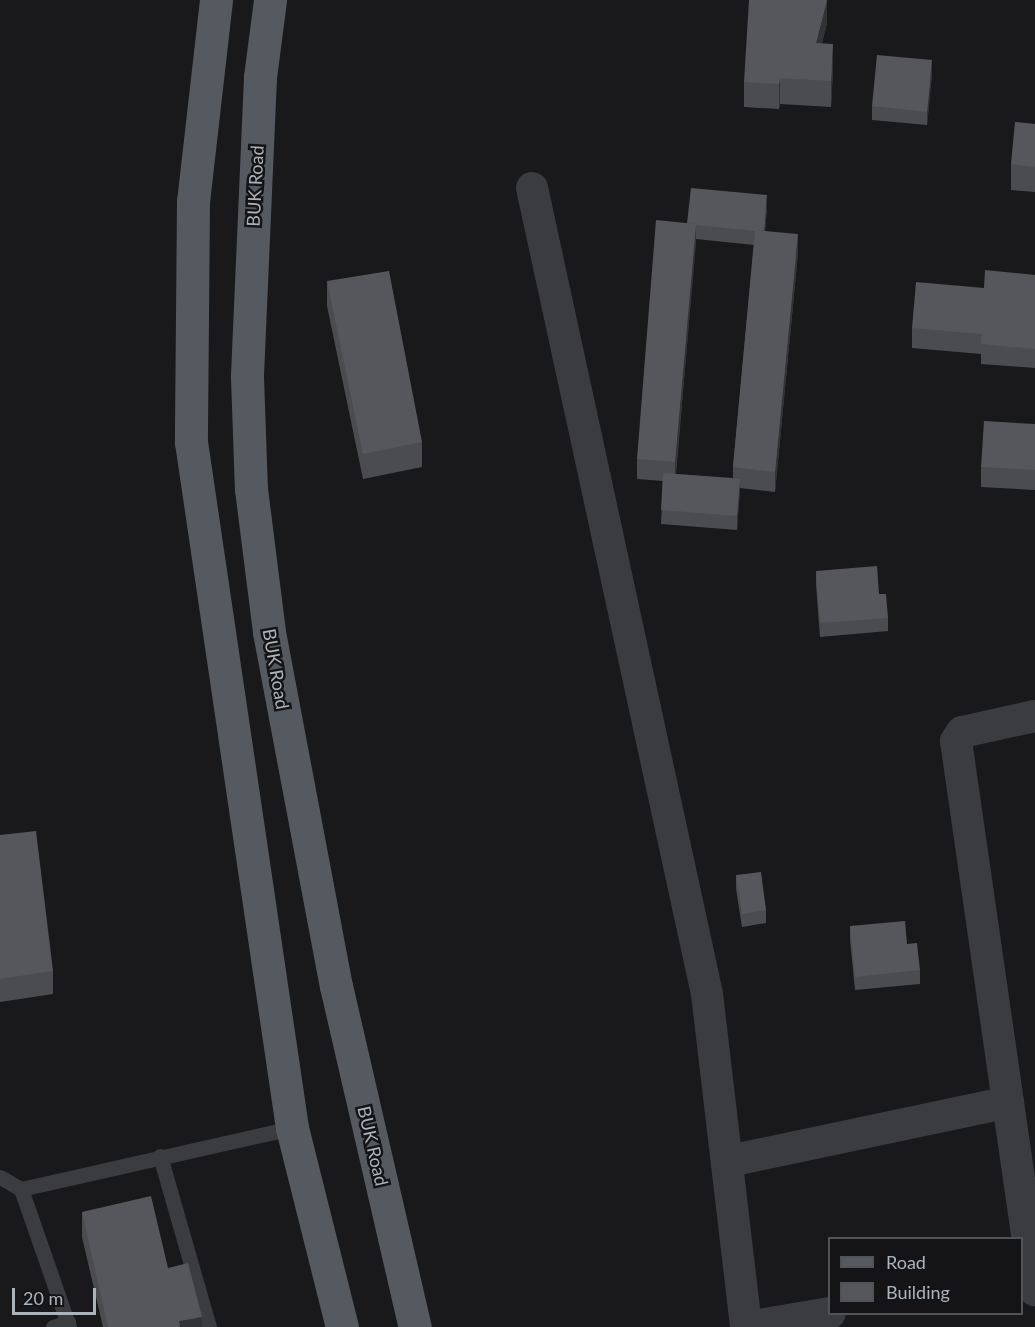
<!DOCTYPE html>
<html>
<head>
<meta charset="utf-8">
<style>
  body { margin:0 }
  #map { position:relative; width:1035px; height:1327px; overflow:hidden; background:#19191b; font-family:Lato,sans-serif }
  div>[style] { position:absolute }
  .service>* { height:15px; margin:-7.5px; padding:0 7.5px; transform-origin:7.5px; border-radius:7.5px; background:#3a3c40 }
  .minor>* { height:32px; margin:-16px; padding:0 16px; transform-origin:16px; border-radius:16px; background:#3a3c40 }
  .primary>* { height:33px; margin:-16.5px; padding:0 16.5px; transform-origin:16.5px; border-radius:16.5px; background:#555a60 }
  .wall>* { inset:0; background:#4a4c50 }
  .shaded-wall>* { inset:0; background:#323336 }
  .building>* { inset:0; background:#55575c }
  span { translate:-50% -50%; white-space:nowrap; text-align:center; line-height:1.15; -webkit-text-stroke:5px #141416; paint-order:stroke }
  .street-label { font-size:18px; color:#abb3bb }
  .legend { position:absolute; left:828px; top:1237px; width:195px; height:78px; box-sizing:border-box; background:#141416; border:2px solid #505458; margin:0; padding:8px 10px; list-style:none; font-size:18px; color:#abb3bb }
  .legend li { display:flex; align-items:center; gap:12px; height:30px }
  .legend b { width:30px; border:2px solid #505458 }
  .scale { position:absolute; left:12px; top:1288px; width:84px; height:27px; box-sizing:border-box; border:3px solid #abb3bb; border-top:0; padding-left:8px; font-size:18px; line-height:21px; white-space:nowrap; color:#abb3bb; -webkit-text-stroke:4px #141416; paint-order:stroke }
</style>
</head>
<body>
<div id="map">
  <div class="service">
    <i style="left:160px;top:1156px;width:178px;rotate:74deg"></i>
    <i style="left:0;top:1177px;width:24px;rotate:30deg"></i>
    <i style="left:21px;top:1189px;width:278px;rotate:-12.7deg"></i>
    <i style="left:21px;top:1189px;width:146px;rotate:70.8deg"></i>
    <i style="left:53px;top:1327px;width:16px;rotate:-18deg"></i>
  </div>
  <div class="minor">
    <i style="left:532px;top:188px;width:825px;rotate:77.75deg"></i>
    <i style="left:707px;top:994px;width:335px;rotate:83.3deg"></i>
    <i style="left:1035px;top:716px;width:75px;rotate:167.6deg"></i>
    <i style="left:962px;top:732px;width:11px;rotate:124deg"></i>
    <i style="left:956px;top:741px;width:555px;rotate:81.81deg"></i>
    <i style="left:729px;top:1161px;width:285px;rotate:-11.9deg"></i>
    <i style="left:747px;top:1327px;width:84px;rotate:-9.6deg"></i>
  </div>
  <div class="primary">
    <i style="left:216px;top:0;width:202px;rotate:96.5deg"></i>
    <i style="left:193px;top:201px;width:241px;rotate:90.5deg"></i>
    <i style="left:191px;top:442px;width:693px;rotate:81.62deg"></i>
    <i style="left:292px;top:1128px;width:205px;rotate:75.9deg"></i>
    <i style="left:270px;top:0;width:78px;rotate:97.4deg"></i>
    <i style="left:260px;top:77px;width:300px;rotate:92.5deg"></i>
    <i style="left:247px;top:377px;width:112px;rotate:88deg"></i>
    <i style="left:251px;top:489px;width:144px;rotate:82.8deg"></i>
    <i style="left:269px;top:632px;width:360px;rotate:79.3deg"></i>
    <i style="left:336px;top:986px;width:350px;rotate:77deg"></i>
  </div>
  <div class="wall">
    <i style="clip-path:polygon(827px 0,827px 23px,822px 43px,833px 69px,831px 107px,780px 104px,779px 109px,744px 107px,744px 82px)"></i>
    <i style="clip-path:polygon(932px 74px,927px 125px,872px 120px,872px 106px)"></i>
    <i style="clip-path:polygon(1035px 124px,1035px 192px,1011px 190px,1011px 164px)"></i>
    <i style="clip-path:polygon(evenodd,767px 209px,765px 231px,798px 253px,775px 492px,740px 488px,737px 530px,661px 524px,663px 481px,637px 479px,637px 459px,687px 223px,767px 209px,696px 239px,754px 245px,733px 467px,733px 478px,676px 474px,696px 239px)"></i>
    <i style="clip-path:polygon(1035px 275px,1035px 368px,981px 364px,981px 354px,912px 348px,912px 328px,984px 288px)"></i>
    <i style="clip-path:polygon(327px 281px,422px 442px,422px 467px,363px 479px,327px 306px)"></i>
    <i style="clip-path:polygon(1035px 424px,1035px 490px,981px 487px,981px 467px)"></i>
    <i style="clip-path:polygon(816px 571px,879px 594px,888px 618px,888px 631px,820px 637px,816px 585px)"></i>
    <i style="clip-path:polygon(0 835px,53px 971px,53px 994px,0 1002px)"></i>
    <i style="clip-path:polygon(736px 875px,766px 910px,766px 923px,742px 927px,736px 889px)"></i>
    <i style="clip-path:polygon(850px 926px,907px 944px,920px 970px,920px 984px,855px 990px,850px 940px)"></i>
    <i style="clip-path:polygon(82px 1212px,168px 1268px,202px 1327px,103px 1327px,82px 1237px)"></i>
  </div>
  <div class="shaded-wall">
    <i style="clip-path:polygon(827px 0,827px 23px,816px 68px,816px 43px)"></i>
    <i style="clip-path:polygon(833px 44px,833px 69px,831px 107px,831px 81px)"></i>
    <i style="clip-path:polygon(932px 60px,932px 74px,927px 125px,927px 112px)"></i>
    <i style="clip-path:polygon(780px 78px,780px 104px,779px 109px,779px 84px)"></i>
    <i style="clip-path:polygon(767px 195px,767px 209px,764px 246px,764px 232px)"></i>
    <i style="clip-path:polygon(696px 224px,696px 244px,675px 481px,675px 462px)"></i>
    <i style="clip-path:polygon(798px 234px,798px 253px,775px 492px,775px 472px)"></i>
    <i style="clip-path:polygon(740px 479px,740px 492px,737px 530px,737px 516px)"></i>
    <i style="clip-path:polygon(202px 1317px,202px 1327px,179px 1327px,179px 1321px)"></i>
  </div>
  <div class="building">
    <i style="clip-path:polygon(749px 0,827px 0,816px 43px,833px 44px,831px 81px,780px 78px,779px 84px,744px 82px)"></i>
    <i style="clip-path:polygon(877px 55px,932px 60px,927px 112px,872px 106px)"></i>
    <i style="clip-path:polygon(1015px 122px,1035px 124px,1035px 167px,1011px 164px)"></i>
    <i style="clip-path:polygon(691px 188px,767px 195px,764px 230px,755px 230px,755px 231px,696px 225px,696px 224px,687px 223px)"></i>
    <i style="clip-path:polygon(656px 220px,696px 224px,675px 462px,637px 459px)"></i>
    <i style="clip-path:polygon(755px 230px,798px 234px,775px 472px,733px 467px)"></i>
    <i style="clip-path:polygon(985px 270px,1035px 275px,1035px 349px,981px 344px,982px 334px,912px 328px,916px 282px,984px 288px)"></i>
    <i style="clip-path:polygon(389px 271px,422px 442px,363px 454px,327px 281px)"></i>
    <i style="clip-path:polygon(984px 421px,1035px 424px,1035px 470px,981px 467px)"></i>
    <i style="clip-path:polygon(663px 473px,740px 479px,737px 516px,661px 510px)"></i>
    <i style="clip-path:polygon(877px 566px,879px 594px,886px 594px,888px 618px,820px 623px,816px 571px)"></i>
    <i style="clip-path:polygon(36px 831px,53px 971px,0 979px,0 835px)"></i>
    <i style="clip-path:polygon(761px 872px,766px 910px,742px 914px,736px 875px)"></i>
    <i style="clip-path:polygon(905px 921px,907px 944px,917px 943px,920px 970px,855px 977px,850px 926px)"></i>
    <i style="clip-path:polygon(151px 1196px,168px 1268px,188px 1263px,202px 1317px,179px 1321px,180px 1327px,108px 1327px,82px 1212px)"></i>
  </div>
  <div class="street-label">
    <span style="left:255px;top:186px;rotate:-87deg">BUK Road</span>
    <span style="left:276px;top:669px;rotate:80deg">BUK Road</span>
    <span style="left:373px;top:1146px;rotate:77deg">BUK Road</span>
  </div>
  <ul class="legend">
  <li><b style="height:8px;background:#555a60"></b>Road</li>
  <li><b style="height:16px;background:#55575c"></b>Building</li>
  </ul>
  <div class="scale">20 m</div>
</div>
</body>
</html>
